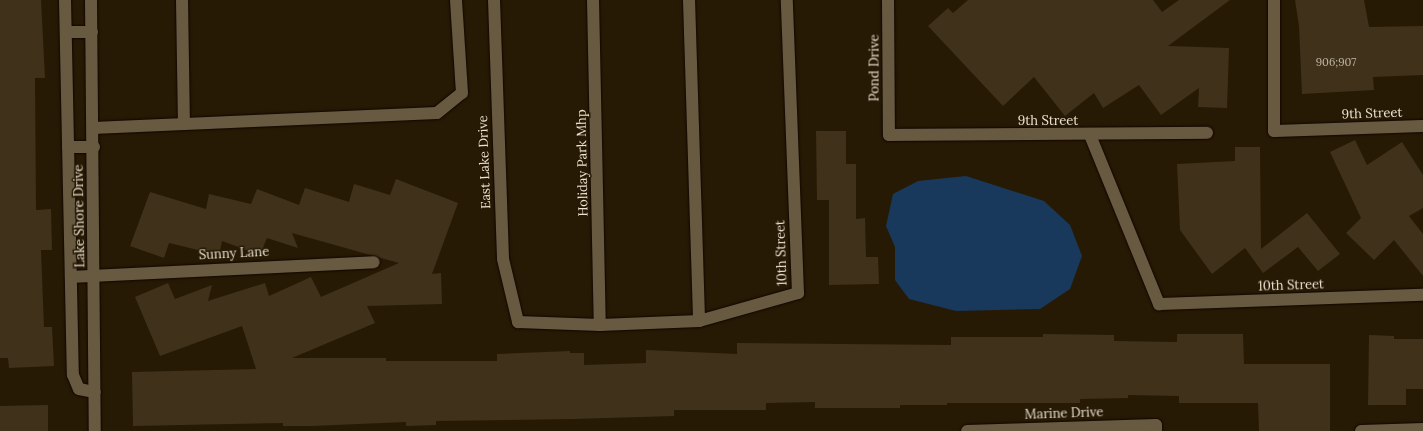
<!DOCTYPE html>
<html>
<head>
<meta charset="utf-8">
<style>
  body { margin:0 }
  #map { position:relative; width:1423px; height:431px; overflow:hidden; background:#271a04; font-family:Lora,serif }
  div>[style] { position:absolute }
  .water>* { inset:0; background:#18395c }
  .building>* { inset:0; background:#3f311a }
  .roads { filter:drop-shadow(0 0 1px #100500) drop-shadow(0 0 1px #100500) }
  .minor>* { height:12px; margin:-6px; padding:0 6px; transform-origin:6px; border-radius:6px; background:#685941 }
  span { translate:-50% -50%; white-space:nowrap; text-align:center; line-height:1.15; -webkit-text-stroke:3px #271a04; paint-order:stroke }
  .number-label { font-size:11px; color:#c1b6a6 }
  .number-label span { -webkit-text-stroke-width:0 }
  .street-label { font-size:13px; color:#ece3d5 }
</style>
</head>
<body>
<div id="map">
  <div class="water">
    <i style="clip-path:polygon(966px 176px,1044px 201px,1070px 225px,1082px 256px,1070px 289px,1040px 309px,956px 311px,909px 299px,895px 280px,895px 247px,886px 226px,893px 194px,918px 181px)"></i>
  </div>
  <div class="building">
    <i style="clip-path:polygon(0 0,41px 0,45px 78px,35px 78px,36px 210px,51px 209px,52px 250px,41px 250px,44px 327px,52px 327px,54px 366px,9px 368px,8px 358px,0 358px)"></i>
    <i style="clip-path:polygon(968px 0,1153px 0,1162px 12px,1179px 0,1230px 0,1168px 46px,1229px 48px,1227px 108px,1198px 107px,1199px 88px,1161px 115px,1139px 85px,1103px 108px,1094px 93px,1065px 116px,1034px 77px,1003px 106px,928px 26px,948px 8px,953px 13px)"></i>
    <i style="clip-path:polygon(1295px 0,1364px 0,1369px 27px,1423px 26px,1423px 75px,1373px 77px,1374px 90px,1302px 94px,1299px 26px)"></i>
    <i style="clip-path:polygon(816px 131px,846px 131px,846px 164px,856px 164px,856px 219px,865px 218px,866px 257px,878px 257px,879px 284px,829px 285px,829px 200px,817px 200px)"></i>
    <i style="clip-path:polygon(1355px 140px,1367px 165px,1402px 142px,1423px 175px,1423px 208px,1409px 216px,1423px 234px,1423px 276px,1394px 240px,1374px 260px,1346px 233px,1361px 218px,1330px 152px)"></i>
    <i style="clip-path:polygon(1235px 147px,1260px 147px,1261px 249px,1307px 213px,1340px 254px,1318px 271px,1298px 247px,1263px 273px,1245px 248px,1212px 274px,1180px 230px,1177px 164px,1235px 161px)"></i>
    <i style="clip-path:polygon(396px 179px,458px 203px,432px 274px,441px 273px,442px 304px,367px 306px,375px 323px,292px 358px,386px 358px,386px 361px,497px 361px,497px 354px,570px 351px,570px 353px,584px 353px,584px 365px,646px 363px,646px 350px,737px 354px,737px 343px,951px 345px,951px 337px,1043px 337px,1043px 334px,1114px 335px,1114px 341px,1177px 342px,1177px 334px,1243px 334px,1244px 364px,1330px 364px,1330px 431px,1259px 431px,1258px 403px,1179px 403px,1179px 396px,1128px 395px,1128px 398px,1080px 399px,1080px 403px,947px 403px,947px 405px,900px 405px,900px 408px,815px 408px,815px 402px,766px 403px,766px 410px,674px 410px,674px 416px,573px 419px,436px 421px,436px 425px,406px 426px,406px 422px,311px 426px,283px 426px,283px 423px,133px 426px,132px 372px,256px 369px,242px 326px,160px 356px,135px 297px,168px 283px,175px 299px,212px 285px,208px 301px,265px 283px,269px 296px,311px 277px,321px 297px,399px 263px,292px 233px,298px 248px,267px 238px,260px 255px,222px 241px,219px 255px,169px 243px,164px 258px,130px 246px,150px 192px,206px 209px,209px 194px,251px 204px,257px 189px,299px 205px,305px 188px,349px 202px,354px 184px,390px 195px)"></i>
    <i style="clip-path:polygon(1369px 335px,1394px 336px,1394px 339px,1423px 339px,1423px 389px,1406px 389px,1406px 405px,1368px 405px)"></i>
    <i style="clip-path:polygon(48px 405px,48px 431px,0 431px,0 406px)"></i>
  </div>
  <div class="roads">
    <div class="minor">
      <i style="left:65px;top:0;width:375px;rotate:88.8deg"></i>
      <i style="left:73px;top:375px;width:15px;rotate:67deg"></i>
      <i style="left:79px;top:389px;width:16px;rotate:11deg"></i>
      <i style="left:91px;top:0;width:431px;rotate:89.5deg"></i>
      <i style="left:182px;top:0;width:124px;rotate:89.1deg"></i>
      <i style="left:494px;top:0;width:259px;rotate:88deg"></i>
      <i style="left:503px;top:259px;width:65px;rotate:76.6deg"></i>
      <i style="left:518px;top:322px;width:82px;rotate:2.1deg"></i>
      <i style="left:600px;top:325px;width:99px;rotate:-2.3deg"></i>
      <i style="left:699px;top:321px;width:103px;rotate:-15.8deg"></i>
      <i style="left:798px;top:293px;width:293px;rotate:-92.2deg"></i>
      <i style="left:593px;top:0;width:325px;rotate:88.8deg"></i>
      <i style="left:689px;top:0;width:321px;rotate:88.2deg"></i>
      <i style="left:888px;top:0;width:135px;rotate:89.6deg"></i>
      <i style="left:889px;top:135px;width:318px;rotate:-0.4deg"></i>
      <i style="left:1274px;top:0;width:131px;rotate:90deg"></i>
      <i style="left:1274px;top:131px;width:149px;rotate:-1.9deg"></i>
      <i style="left:66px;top:32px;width:26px"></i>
      <i style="left:93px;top:128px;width:344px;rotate:-2.5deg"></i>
      <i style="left:437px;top:113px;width:32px;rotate:-39deg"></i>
      <i style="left:462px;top:93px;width:93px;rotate:-93.7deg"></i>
      <i style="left:1090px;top:135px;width:183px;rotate:67.8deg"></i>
      <i style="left:1159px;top:304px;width:264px;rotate:-2deg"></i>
      <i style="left:68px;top:147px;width:26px"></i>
      <i style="left:71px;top:277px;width:303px;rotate:-2.8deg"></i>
      <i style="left:967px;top:431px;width:189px;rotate:-1.8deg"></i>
      <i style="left:1156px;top:425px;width:6px;rotate:90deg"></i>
      <i style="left:1361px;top:431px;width:62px;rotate:-1.8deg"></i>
    </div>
  </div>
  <div class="number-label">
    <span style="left:1336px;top:62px">906;907</span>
  </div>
  <div class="street-label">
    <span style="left:875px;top:68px;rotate:-90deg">Pond Drive</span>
    <span style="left:1372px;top:114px;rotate:-2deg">9th Street</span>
    <span style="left:1048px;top:121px">9th Street</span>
    <span style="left:485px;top:162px;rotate:-92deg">East Lake Drive</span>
    <span style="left:583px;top:163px;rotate:-91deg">Holiday Park Mhp</span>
    <span style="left:80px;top:216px;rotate:-91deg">Lake Shore Drive</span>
    <span style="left:782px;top:253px;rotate:-92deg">10th Street</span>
    <span style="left:234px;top:254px;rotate:-3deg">Sunny Lane</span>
    <span style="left:1291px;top:286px;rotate:-2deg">10th Street</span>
    <span style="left:1064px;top:414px;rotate:-2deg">Marine Drive</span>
  </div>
</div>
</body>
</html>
